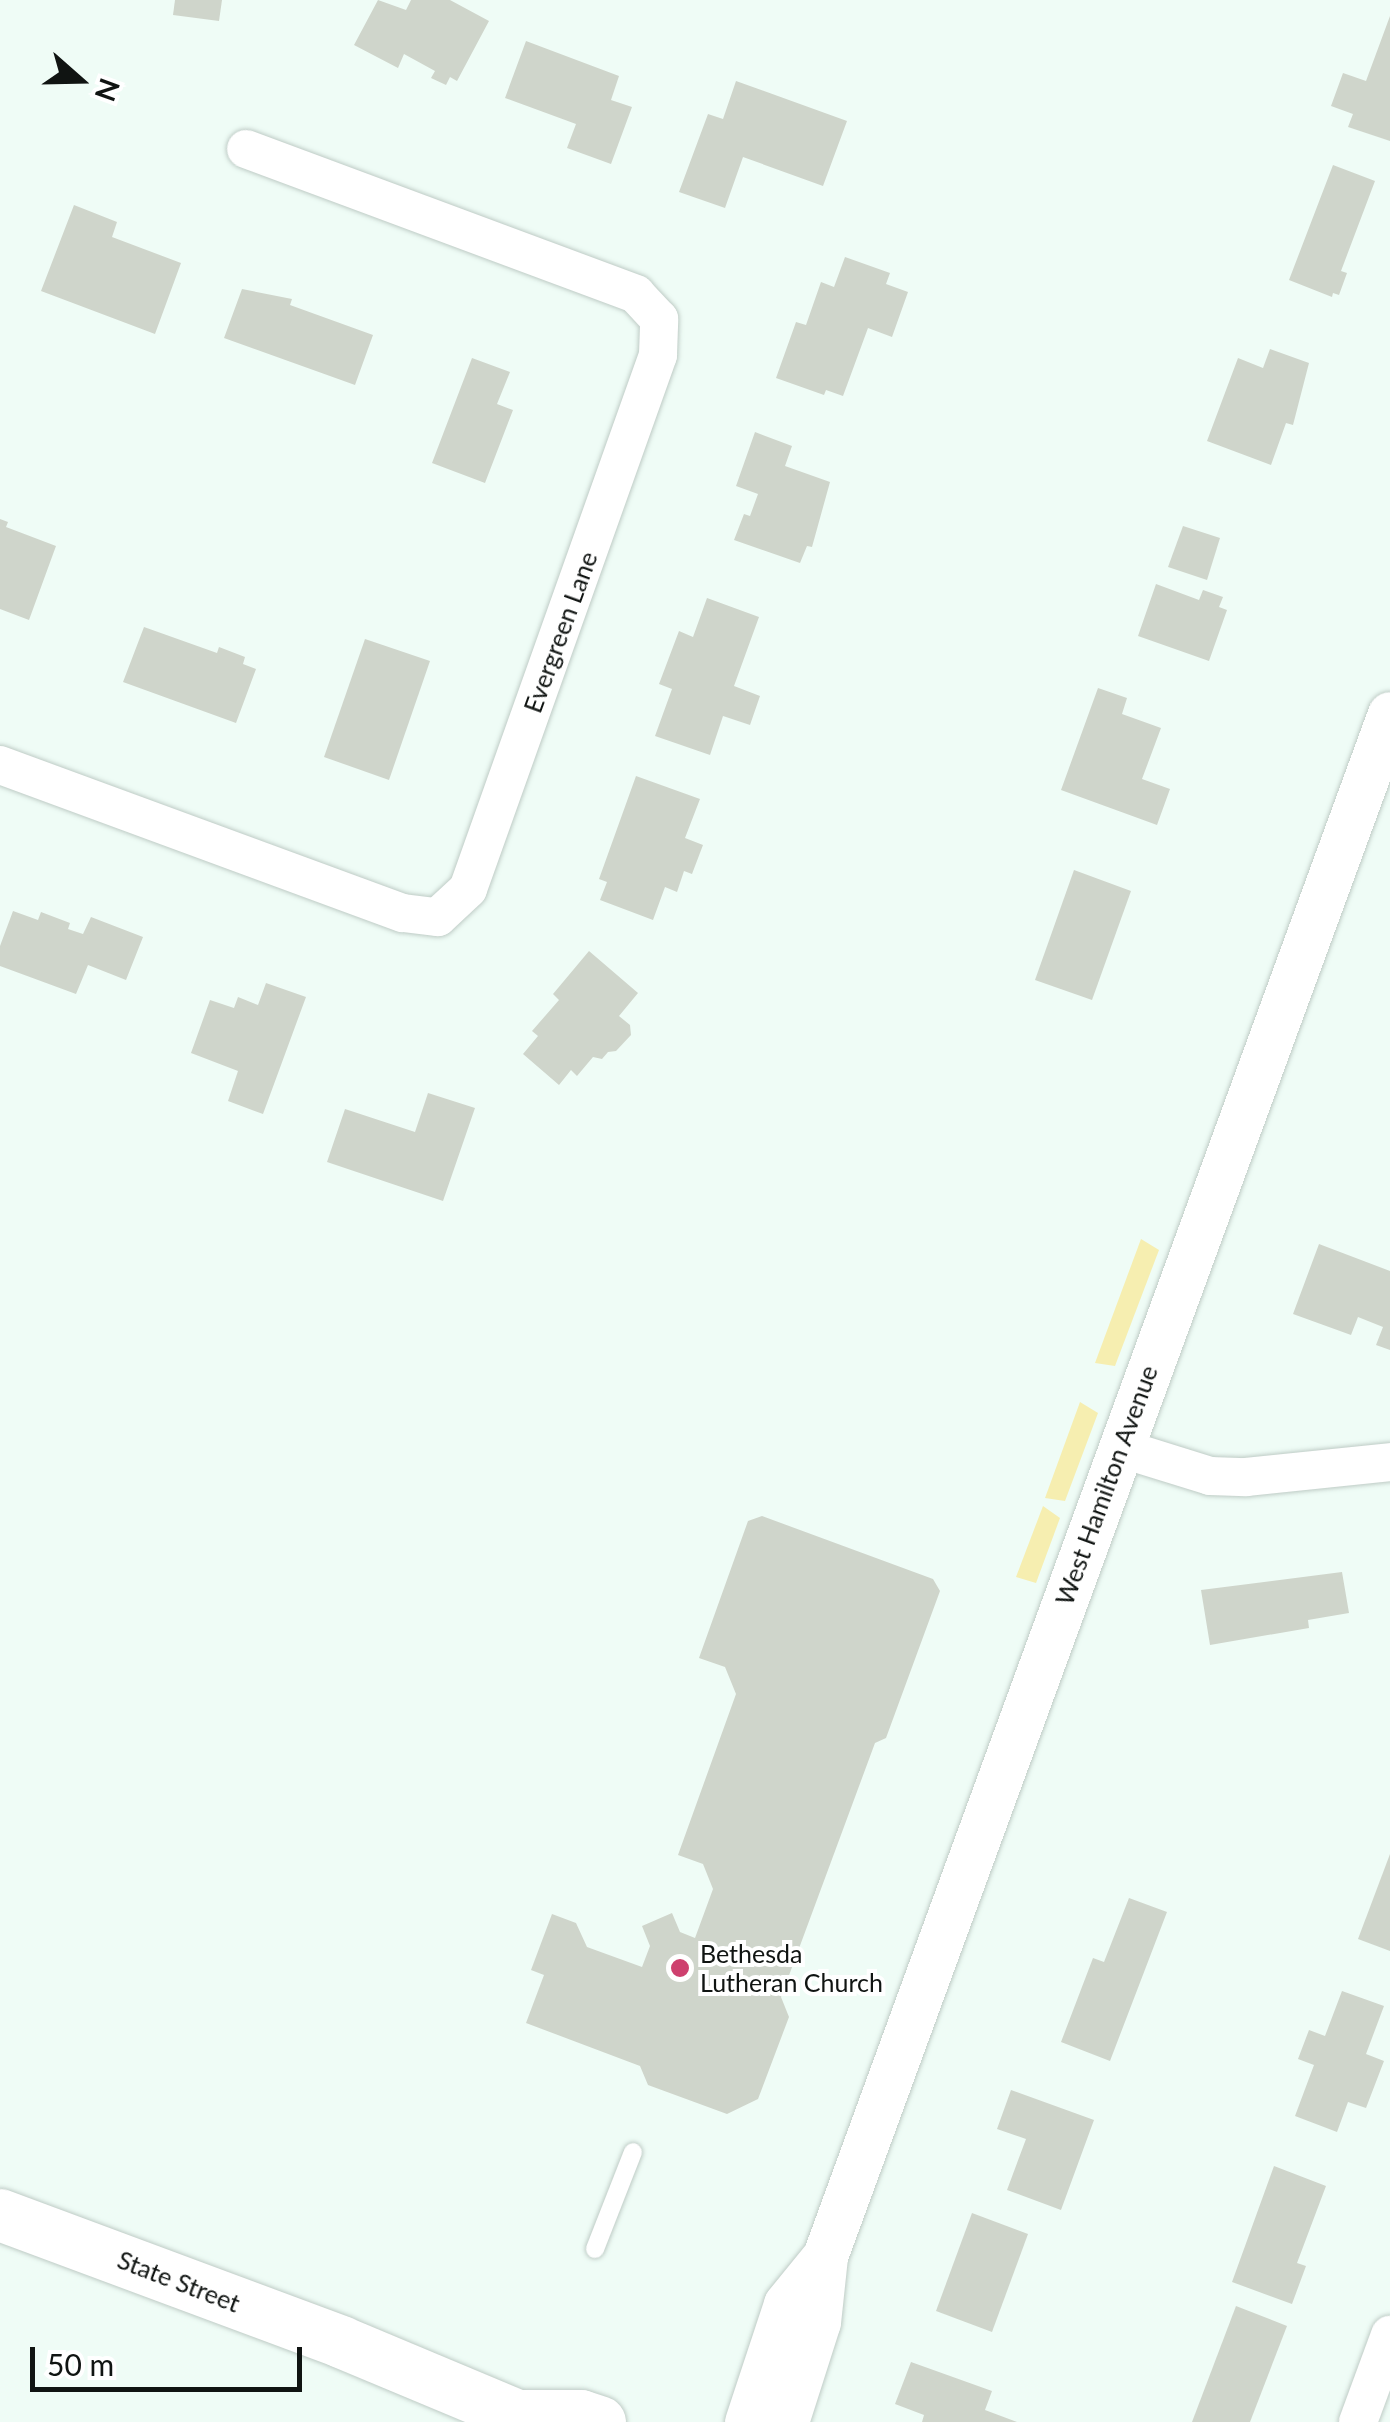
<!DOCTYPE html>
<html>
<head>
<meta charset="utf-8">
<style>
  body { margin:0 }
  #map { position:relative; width:1390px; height:2422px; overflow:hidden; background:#effcf6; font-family:Lato,sans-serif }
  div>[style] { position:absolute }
  .green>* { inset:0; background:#f6eeb0 }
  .building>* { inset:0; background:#cfd5cb }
  .roads { filter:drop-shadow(0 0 2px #bfccc6) drop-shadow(0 0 2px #bfccc6) }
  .service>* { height:18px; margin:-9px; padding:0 9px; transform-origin:9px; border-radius:9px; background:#fff }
  .minor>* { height:38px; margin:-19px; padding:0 19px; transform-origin:19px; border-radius:19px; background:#fff }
  .tertiary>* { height:45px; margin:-22.5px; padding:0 22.5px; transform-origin:22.5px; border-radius:22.5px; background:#fff }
  .secondary>* { height:52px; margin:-26px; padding:0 26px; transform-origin:26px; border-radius:26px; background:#fff }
  .dots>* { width:28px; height:28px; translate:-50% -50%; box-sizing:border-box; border:5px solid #fff; border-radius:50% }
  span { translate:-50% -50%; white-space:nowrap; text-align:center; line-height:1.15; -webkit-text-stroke:8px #fff; paint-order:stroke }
  .street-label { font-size:25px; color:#101412 }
  .poi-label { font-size:25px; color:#101412 }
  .left { translate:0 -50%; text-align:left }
  .north { position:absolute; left:30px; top:30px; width:100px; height:100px; -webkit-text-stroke:8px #fff; paint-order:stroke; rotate:110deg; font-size:28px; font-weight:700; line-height:40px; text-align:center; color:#101412 }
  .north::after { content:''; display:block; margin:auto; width:35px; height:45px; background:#101412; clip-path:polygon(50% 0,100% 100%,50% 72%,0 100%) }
  .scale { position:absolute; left:30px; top:2347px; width:272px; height:45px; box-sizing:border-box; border:5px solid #101412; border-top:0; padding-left:12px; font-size:30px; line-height:35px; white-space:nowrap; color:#101412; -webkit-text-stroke:8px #fff; paint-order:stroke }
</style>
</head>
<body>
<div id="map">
  <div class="green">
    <i style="clip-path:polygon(1141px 1239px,1159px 1250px,1115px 1366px,1095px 1363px)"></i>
    <i style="clip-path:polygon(1080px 1402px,1098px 1413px,1065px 1501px,1045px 1498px)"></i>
    <i style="clip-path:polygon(1043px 1506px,1060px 1518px,1036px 1583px,1016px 1577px)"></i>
  </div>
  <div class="building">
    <i style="clip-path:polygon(175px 0,222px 0,219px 21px,173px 15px)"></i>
    <i style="clip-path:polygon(378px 0,406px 10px,411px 0,450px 0,489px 21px,457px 81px,450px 77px,446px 85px,431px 78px,435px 71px,404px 54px,398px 68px,354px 45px)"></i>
    <i style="clip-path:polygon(1390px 16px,1390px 141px,1348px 127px,1353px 114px,1331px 106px,1343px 73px,1366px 81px)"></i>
    <i style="clip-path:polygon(526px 41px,619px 76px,611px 100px,632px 107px,611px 164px,567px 148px,576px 124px,505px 98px)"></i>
    <i style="clip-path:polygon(736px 81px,847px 121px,823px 186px,743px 157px,725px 208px,679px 192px,708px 114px,723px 119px)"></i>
    <i style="clip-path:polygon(1333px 165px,1375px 181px,1341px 271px,1347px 273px,1339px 295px,1333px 293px,1332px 297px,1289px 280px)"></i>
    <i style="clip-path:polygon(74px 205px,117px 222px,112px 237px,181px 263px,155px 334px,41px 291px)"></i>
    <i style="clip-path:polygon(845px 257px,890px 273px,886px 284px,908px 292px,892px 337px,868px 328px,843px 396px,826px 390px,824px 395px,776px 378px,796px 322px,806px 325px,821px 282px,834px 287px)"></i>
    <i style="clip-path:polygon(242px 289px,292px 299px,290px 305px,373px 335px,355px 385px,224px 338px)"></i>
    <i style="clip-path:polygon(1270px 349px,1309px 363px,1293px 425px,1286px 423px,1271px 465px,1207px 441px,1238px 358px,1263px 368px)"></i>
    <i style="clip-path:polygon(472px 358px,510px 372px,497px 404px,513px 410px,485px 483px,432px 463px)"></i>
    <i style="clip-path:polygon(755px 432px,792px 446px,785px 466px,830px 482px,812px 547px,807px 546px,800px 563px,734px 540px,744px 514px,750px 516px,758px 494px,736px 486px)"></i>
    <i style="clip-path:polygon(0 519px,8px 522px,6px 527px,56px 546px,29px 620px,0 609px)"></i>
    <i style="clip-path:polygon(1183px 526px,1220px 538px,1207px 580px,1168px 567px)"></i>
    <i style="clip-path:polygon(1156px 584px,1199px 600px,1203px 590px,1223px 597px,1219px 607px,1227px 610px,1209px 661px,1138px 636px)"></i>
    <i style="clip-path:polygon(707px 598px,759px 617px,734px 686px,760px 696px,750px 725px,723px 716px,710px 755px,655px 736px,672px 689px,659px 684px,679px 631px,693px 637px)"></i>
    <i style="clip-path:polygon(144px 627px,217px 653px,219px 647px,245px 657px,243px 664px,256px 669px,236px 723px,123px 682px)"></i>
    <i style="clip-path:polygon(365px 639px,430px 661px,389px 780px,324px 757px)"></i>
    <i style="clip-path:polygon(1098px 688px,1127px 698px,1122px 714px,1161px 728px,1142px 779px,1170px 789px,1157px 825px,1061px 790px)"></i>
    <i style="clip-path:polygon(636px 776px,700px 799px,685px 838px,703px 845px,692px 874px,684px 871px,677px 892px,665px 887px,653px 920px,600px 900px,607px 882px,599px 879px)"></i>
    <i style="clip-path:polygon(1074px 870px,1131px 891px,1092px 1000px,1035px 980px)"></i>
    <i style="clip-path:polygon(13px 911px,38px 920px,41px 912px,70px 923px,68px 929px,83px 934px,91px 917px,143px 937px,126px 980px,88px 965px,76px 994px,0 966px,0 946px)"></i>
    <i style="clip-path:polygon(589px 951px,638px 993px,619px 1016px,630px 1025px,631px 1035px,616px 1051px,608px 1052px,602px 1059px,593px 1057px,577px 1076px,571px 1070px,559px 1085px,523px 1054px,538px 1036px,532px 1031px,559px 1000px,553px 994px)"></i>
    <i style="clip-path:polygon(266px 983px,306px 997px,263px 1114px,228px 1101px,238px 1071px,191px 1053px,210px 1000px,234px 1008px,238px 997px,258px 1005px)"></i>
    <i style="clip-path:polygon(428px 1093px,475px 1108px,443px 1201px,327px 1162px,345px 1109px,415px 1132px)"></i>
    <i style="clip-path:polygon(1319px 1244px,1390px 1271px,1390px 1350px,1376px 1345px,1383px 1327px,1358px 1317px,1351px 1335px,1293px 1314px)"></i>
    <i style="clip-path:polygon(762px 1516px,933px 1579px,940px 1591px,886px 1738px,875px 1743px,781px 1997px,789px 2017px,758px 2099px,727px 2114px,648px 2085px,640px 2066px,526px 2023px,544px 1975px,531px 1970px,552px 1914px,576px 1923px,587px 1947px,642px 1967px,650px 1946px,642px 1926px,672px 1913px,680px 1932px,695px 1938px,713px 1889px,703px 1864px,678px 1855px,736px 1694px,725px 1667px,699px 1658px,748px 1521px)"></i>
    <i style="clip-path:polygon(1342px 1572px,1349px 1613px,1308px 1620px,1309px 1628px,1210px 1645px,1201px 1590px)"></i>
    <i style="clip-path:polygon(1390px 1854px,1390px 1951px,1358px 1939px)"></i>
    <i style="clip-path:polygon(1129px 1898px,1167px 1912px,1110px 2061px,1061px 2042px,1093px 1958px,1104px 1962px)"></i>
    <i style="clip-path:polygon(1342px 1991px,1384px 2006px,1366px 2054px,1384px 2061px,1366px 2108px,1348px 2102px,1337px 2132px,1295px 2116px,1314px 2065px,1298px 2059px,1309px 2030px,1325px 2036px)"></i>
    <i style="clip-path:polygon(1011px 2090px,1094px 2120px,1061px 2210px,1007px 2190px,1026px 2139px,997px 2129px)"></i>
    <i style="clip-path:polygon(1274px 2166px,1326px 2186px,1297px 2263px,1306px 2266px,1292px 2304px,1232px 2282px)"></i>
    <i style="clip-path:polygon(972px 2213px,1028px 2234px,992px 2332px,936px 2311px)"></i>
    <i style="clip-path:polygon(1236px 2306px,1287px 2326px,1250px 2422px,1192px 2422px)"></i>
    <i style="clip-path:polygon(911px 2362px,992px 2391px,985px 2410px,1017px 2422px,922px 2422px,924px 2415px,895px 2404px)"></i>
  </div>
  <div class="roads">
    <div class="service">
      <i style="left:595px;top:2249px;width:104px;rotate:-68.6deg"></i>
    </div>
    <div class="minor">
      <i style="left:0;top:765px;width:429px;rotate:20.2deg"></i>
      <i style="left:403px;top:913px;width:35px;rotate:7deg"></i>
      <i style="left:438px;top:917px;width:41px;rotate:-43deg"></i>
      <i style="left:468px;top:889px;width:567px;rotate:-70.41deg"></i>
      <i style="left:658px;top:355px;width:36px;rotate:-88deg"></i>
      <i style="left:659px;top:319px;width:34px;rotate:-133deg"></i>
      <i style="left:636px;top:294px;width:416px;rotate:-159.6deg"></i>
      <i style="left:1120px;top:1448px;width:94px;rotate:17.3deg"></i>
      <i style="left:1210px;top:1476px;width:36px;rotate:2deg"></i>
      <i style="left:1246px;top:1477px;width:145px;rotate:-5.9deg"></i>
      <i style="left:1358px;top:2422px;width:93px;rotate:-69.8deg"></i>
    </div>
    <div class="tertiary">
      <i style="left:747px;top:2422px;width:124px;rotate:-71.7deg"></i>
      <i style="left:786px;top:2304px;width:62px;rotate:-50.9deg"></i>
      <i style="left:786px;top:2422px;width:105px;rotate:-72.3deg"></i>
      <i style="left:818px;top:2322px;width:66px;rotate:-83.9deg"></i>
      <i style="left:825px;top:2256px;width:1642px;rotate:-69.88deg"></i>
    </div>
    <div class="secondary">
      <i style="left:0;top:2215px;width:364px;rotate:20.4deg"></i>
      <i style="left:341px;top:2342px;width:207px;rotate:22.7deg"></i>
      <i style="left:524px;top:2416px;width:57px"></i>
      <i style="left:581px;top:2416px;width:20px;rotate:18deg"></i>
    </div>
  </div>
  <div class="dots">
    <i style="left:680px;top:1968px;background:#ce406e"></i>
  </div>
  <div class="street-label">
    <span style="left:560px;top:632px;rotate:-70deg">Evergreen Lane</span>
    <span style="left:1106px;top:1485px;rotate:-70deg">West Hamilton Avenue</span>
    <span style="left:179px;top:2281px;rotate:21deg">State Street</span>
  </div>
  <div class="poi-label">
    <span class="left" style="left:700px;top:1968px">Bethesda<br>Lutheran Church</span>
  </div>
  <div class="north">N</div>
  <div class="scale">50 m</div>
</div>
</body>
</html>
